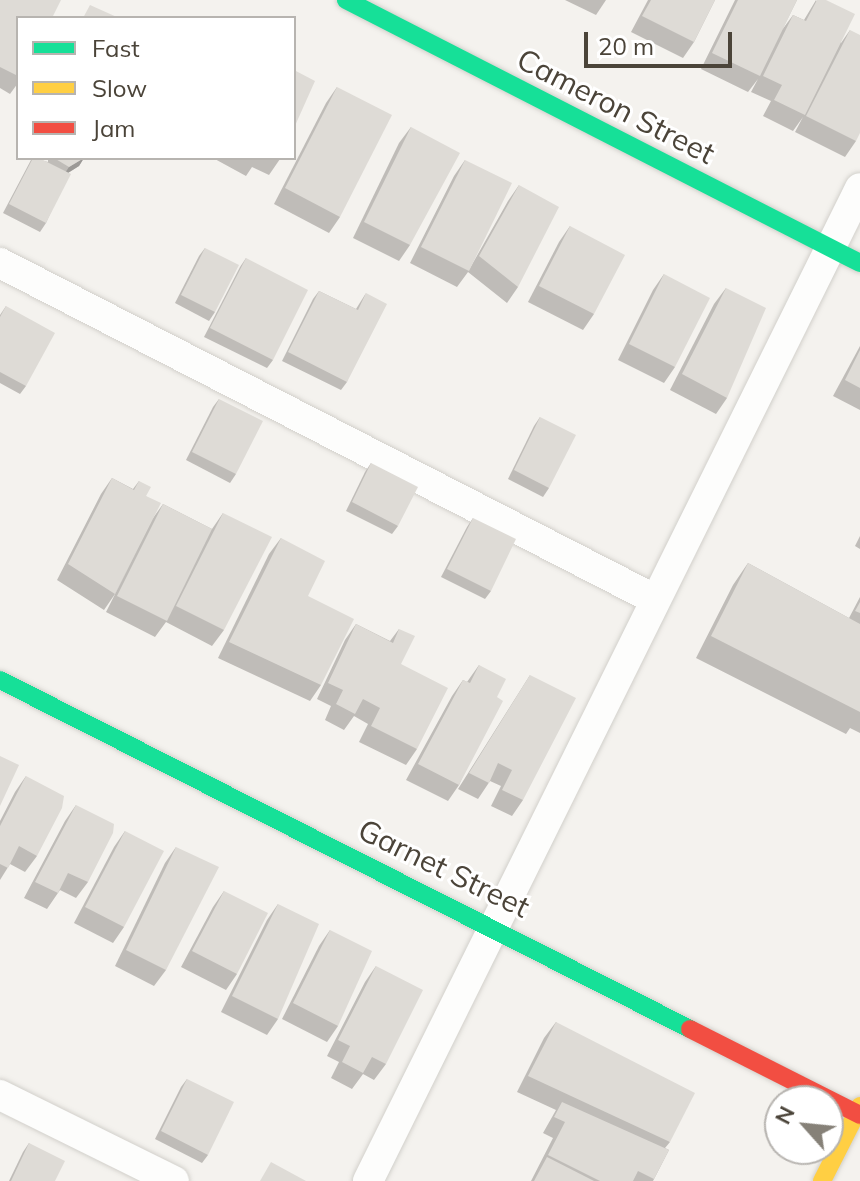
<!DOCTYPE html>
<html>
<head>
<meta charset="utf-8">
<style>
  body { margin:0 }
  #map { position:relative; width:860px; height:1181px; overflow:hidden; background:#f4f2ee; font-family:Mulish,sans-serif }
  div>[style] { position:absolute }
  .roads { filter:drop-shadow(0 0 2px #d2d0cb) drop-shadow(0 0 2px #d2d0cb) }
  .lane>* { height:30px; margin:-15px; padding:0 15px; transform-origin:15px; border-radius:15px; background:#fdfdfc }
  .fast>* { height:18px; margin:-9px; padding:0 9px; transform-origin:9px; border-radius:9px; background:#16e098 }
  .slow>* { height:18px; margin:-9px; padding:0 9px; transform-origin:9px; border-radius:9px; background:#ffcf43 }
  .jam>* { height:18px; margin:-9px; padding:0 9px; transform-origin:9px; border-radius:9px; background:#f24e42 }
  .wall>* { inset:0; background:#bfbcb8 }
  .shaded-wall>* { inset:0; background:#9b9996 }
  .building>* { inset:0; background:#dedbd6 }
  span { translate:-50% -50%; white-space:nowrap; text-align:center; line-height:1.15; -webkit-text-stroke:6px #fff; paint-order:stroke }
  .street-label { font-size:30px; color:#4b4439 }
  .legend { position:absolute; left:16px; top:16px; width:280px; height:144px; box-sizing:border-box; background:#fff; border:2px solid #b7b4b0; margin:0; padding:10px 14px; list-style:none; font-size:24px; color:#4b4439 }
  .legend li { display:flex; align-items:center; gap:16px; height:40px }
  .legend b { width:40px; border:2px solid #b7b4b0 }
  .north { position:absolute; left:764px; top:1085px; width:80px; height:80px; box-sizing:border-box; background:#fff; border:2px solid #b7b4b0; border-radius:50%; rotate:297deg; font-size:22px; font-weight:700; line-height:32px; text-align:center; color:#4b4439 }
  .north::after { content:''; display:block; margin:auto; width:28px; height:36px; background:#868178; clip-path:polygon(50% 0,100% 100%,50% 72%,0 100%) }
  .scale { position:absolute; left:584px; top:32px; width:148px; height:36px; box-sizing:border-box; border:4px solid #4b4439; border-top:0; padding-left:10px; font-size:24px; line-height:28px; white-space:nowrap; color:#4b4439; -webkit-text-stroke:6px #fff; paint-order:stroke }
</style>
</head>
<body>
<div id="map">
  <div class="roads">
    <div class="lane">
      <i style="left:0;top:263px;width:737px;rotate:27.19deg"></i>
      <i style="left:0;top:1095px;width:194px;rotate:26.3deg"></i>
      <i style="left:368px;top:1181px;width:1108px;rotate:-63.64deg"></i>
    </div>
    <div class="fast">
      <i style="left:346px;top:0;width:577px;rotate:27.1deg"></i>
      <i style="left:0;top:680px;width:773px;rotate:26.83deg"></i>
    </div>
    <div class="slow">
      <i style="left:822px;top:1181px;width:84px;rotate:-63.1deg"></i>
    </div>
    <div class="jam">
      <i style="left:690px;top:1029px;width:191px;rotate:26.8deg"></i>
    </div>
  </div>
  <div class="wall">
    <i style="clip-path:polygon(0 0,18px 18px,18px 83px,10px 94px,0 88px)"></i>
    <i style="clip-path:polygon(565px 0,606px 0,596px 15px)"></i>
    <i style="clip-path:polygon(648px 0,715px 0,694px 42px,683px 58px,631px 32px)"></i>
    <i style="clip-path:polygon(735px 0,797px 0,782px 30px,793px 15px,804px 20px,816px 0,841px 43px,850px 30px,856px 141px,845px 157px,795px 132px,803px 117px,793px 131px,763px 116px,771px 101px,751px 92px,758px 79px,748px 92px,701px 69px)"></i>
    <i style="clip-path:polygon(337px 87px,340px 217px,329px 233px,274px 204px,326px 103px)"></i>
    <i style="clip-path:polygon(411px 127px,410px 245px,399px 261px,353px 238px,399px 143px)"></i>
    <i style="clip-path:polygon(32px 158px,48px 162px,48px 158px,84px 158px,79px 166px,68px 173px,46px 223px,40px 232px,3px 213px)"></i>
    <i style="clip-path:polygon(213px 158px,278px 158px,280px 159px,269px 175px,252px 167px,246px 176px)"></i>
    <i style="clip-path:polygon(465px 160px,470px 268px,508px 201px,519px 185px,518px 287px,507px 303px,468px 272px,457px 287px,410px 263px,454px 176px)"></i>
    <i style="clip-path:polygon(570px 226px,594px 314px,583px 330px,528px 302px,559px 242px)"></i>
    <i style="clip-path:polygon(205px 248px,215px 312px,209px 321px,175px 303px,199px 256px)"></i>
    <i style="clip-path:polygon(246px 258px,273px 360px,267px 368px,204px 337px,240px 267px)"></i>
    <i style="clip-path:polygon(664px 274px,675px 367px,664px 383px,618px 360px,653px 290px)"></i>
    <i style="clip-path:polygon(726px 288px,727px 398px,716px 414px,670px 390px,714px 304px)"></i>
    <i style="clip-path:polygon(319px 291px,356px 309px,366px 293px,347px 382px,341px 390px,282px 361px,313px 299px)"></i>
    <i style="clip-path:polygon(6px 306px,26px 386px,20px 394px,0 383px,0 315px)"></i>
    <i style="clip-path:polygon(860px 346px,860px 410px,833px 396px)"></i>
    <i style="clip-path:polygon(219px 399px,236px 474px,230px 483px,186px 460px,213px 407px)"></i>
    <i style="clip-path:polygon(540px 417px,549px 488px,543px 497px,508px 479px,534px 426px)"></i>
    <i style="clip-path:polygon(371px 463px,398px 526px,392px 534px,346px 511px,365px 472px)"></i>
    <i style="clip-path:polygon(112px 478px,133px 489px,139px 481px,146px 496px,153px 518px,163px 504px,212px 529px,223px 513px,224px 630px,212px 646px,166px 622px,155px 637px,106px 612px,138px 549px,115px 594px,104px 610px,57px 580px,101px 494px)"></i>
    <i style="clip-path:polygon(473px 518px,491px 591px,485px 599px,441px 577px,467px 527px)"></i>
    <i style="clip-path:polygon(860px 536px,860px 549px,855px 546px)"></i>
    <i style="clip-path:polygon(281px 538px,308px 596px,321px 685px,310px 701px,218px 658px,269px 554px)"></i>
    <i style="clip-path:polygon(748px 563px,849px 618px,860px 597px,860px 733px,850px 728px,846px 734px,696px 658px,733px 585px)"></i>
    <i style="clip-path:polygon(356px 624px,390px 641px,399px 629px,401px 664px,417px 749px,406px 765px,359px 742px,368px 724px,354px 716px,344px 730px,325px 720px,331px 706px,317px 699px,345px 640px)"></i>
    <i style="clip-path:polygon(479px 665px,497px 697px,459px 785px,448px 801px,406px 780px,452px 696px,463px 680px,467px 682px)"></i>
    <i style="clip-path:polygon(530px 675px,523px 800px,512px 816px,491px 806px,501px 786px,490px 781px,478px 799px,458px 789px)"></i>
    <i style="clip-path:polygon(26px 776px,37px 856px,25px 872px,10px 864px,0 880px,0 821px,15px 792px)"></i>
    <i style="clip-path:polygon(76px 805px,88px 882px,76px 898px,60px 890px,47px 909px,24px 898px,65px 821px)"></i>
    <i style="clip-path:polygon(125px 831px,124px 927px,113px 943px,74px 923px,114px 847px)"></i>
    <i style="clip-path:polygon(176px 847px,166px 970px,154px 986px,115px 966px,165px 863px)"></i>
    <i style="clip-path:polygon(224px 891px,237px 974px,226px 990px,181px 967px,213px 907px)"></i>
    <i style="clip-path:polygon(278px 904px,278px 1019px,267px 1035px,221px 1012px,267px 920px)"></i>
    <i style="clip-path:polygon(330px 930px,338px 1026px,327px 1042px,282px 1019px,319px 946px)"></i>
    <i style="clip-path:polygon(376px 966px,386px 1064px,374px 1080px,363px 1074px,352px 1089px,331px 1078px,339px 1062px,327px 1056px,365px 982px)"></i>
    <i style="clip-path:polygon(556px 1022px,670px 1142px,665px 1148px,669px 1150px,653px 1181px,531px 1181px,553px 1138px,543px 1133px,556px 1110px,517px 1092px,544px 1038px)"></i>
    <i style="clip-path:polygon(187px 1079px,208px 1155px,202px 1163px,155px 1139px,181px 1087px)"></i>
    <i style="clip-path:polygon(29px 1143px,55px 1181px,9px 1181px,23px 1152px)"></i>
  </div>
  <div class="shaded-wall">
    <i style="clip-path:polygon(84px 158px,79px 166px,63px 176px,69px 167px)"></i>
  </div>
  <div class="building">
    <i style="clip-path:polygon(0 0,61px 0,52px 18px,18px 18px,18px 76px,0 67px)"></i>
    <i style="clip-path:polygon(651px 0,715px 0,694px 42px,642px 16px)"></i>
    <i style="clip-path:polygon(738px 0,797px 0,760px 76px,712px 53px)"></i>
    <i style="clip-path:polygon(817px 0,826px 0,855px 14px,805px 115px,774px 100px,782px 85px,763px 76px,793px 15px,806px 21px)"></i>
    <i style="clip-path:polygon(90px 5px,119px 18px,83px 18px)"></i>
    <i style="clip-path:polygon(850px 30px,860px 35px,860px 133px,856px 141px,806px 116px)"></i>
    <i style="clip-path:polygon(294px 70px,315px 81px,294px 128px)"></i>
    <i style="clip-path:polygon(337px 87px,392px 115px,340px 217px,285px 188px)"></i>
    <i style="clip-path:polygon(411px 127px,460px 153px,410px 245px,364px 222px)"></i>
    <i style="clip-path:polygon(33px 158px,39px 158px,71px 174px,46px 223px,9px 204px)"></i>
    <i style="clip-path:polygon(54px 158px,84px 158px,69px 167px)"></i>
    <i style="clip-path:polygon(465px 160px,512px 183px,469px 271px,421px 247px)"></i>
    <i style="clip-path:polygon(519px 185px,559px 207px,518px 287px,479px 256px)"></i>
    <i style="clip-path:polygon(570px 226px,625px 255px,594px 314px,539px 286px)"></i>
    <i style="clip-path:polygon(205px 248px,239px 265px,215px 312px,181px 295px)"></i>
    <i style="clip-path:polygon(246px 258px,308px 290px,273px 360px,210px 328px)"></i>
    <i style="clip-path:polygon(664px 274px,710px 298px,675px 367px,629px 344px)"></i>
    <i style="clip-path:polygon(726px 288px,766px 308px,727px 398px,682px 374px)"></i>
    <i style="clip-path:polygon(319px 291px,358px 310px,366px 293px,387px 304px,347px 382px,288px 352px)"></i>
    <i style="clip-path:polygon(6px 306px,55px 333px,26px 386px,0 372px,0 317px)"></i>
    <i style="clip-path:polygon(860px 350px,860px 388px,845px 380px)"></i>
    <i style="clip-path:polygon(219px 399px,263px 421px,236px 474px,192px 452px)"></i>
    <i style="clip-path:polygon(540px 417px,576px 435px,549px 488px,514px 470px)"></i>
    <i style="clip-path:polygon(371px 463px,418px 487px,398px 526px,352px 502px)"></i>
    <i style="clip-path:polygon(112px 478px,134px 490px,139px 481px,151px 487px,146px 496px,161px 503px,115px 594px,68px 564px)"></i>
    <i style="clip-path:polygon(163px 504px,212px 529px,167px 621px,117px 596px)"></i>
    <i style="clip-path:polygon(223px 513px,272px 537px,224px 630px,176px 606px)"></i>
    <i style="clip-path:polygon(473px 518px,516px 539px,491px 591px,447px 569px)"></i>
    <i style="clip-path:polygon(281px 538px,325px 561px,308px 596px,354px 619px,321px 685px,229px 642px)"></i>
    <i style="clip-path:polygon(748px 563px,860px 624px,860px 712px,711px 636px)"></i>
    <i style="clip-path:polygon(860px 602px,860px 613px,855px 611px)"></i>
    <i style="clip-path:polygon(356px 624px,393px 643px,399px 629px,415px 636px,401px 664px,448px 688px,417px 749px,371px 726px,380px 708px,363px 699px,355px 714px,336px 704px,343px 690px,328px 683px)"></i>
    <i style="clip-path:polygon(479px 665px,506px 679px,497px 697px,503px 701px,459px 785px,418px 764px,463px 680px,470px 683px)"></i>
    <i style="clip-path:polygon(530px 675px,576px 698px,523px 800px,502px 790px,512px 770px,498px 763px,489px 783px,469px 773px)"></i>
    <i style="clip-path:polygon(0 756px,19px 765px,0 806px)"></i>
    <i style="clip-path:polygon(26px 776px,64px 796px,62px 808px,37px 856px,19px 846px,8px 868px,0 864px,0 826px)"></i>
    <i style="clip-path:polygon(76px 805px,114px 824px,113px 833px,88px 882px,68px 873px,58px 893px,35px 882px)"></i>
    <i style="clip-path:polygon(125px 831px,164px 851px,124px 927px,85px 907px)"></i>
    <i style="clip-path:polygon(176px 847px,219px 867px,166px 970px,126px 950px)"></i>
    <i style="clip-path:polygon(224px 891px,268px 913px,237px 974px,192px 951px)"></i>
    <i style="clip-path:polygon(278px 904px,319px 924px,278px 1019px,232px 996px)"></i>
    <i style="clip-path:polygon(330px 930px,372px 951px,338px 1026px,293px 1003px)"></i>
    <i style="clip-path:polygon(376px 966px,423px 990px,386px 1064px,372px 1057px,363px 1073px,342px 1062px,350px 1046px,338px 1040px)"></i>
    <i style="clip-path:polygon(556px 1022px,695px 1093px,670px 1142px,528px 1076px)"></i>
    <i style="clip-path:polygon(187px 1079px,234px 1102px,208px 1155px,161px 1131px)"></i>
    <i style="clip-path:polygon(562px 1102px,669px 1150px,654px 1179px,638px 1171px,633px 1181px,600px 1181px,548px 1155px,565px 1122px,554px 1117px)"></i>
    <i style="clip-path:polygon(29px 1143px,65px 1161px,55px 1181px,11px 1181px)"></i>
    <i style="clip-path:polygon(547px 1157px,594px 1181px,534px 1181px)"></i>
    <i style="clip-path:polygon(271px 1162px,306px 1181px,260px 1181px)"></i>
  </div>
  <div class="street-label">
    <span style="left:616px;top:106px;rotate:27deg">Cameron Street</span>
    <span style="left:444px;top:868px;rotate:26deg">Garnet Street</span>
  </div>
  <ul class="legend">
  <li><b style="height:10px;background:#16e098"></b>Fast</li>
  <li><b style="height:10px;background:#ffcf43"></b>Slow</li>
  <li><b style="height:10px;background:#f24e42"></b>Jam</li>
  </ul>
  <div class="north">N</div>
  <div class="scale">20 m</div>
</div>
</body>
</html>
